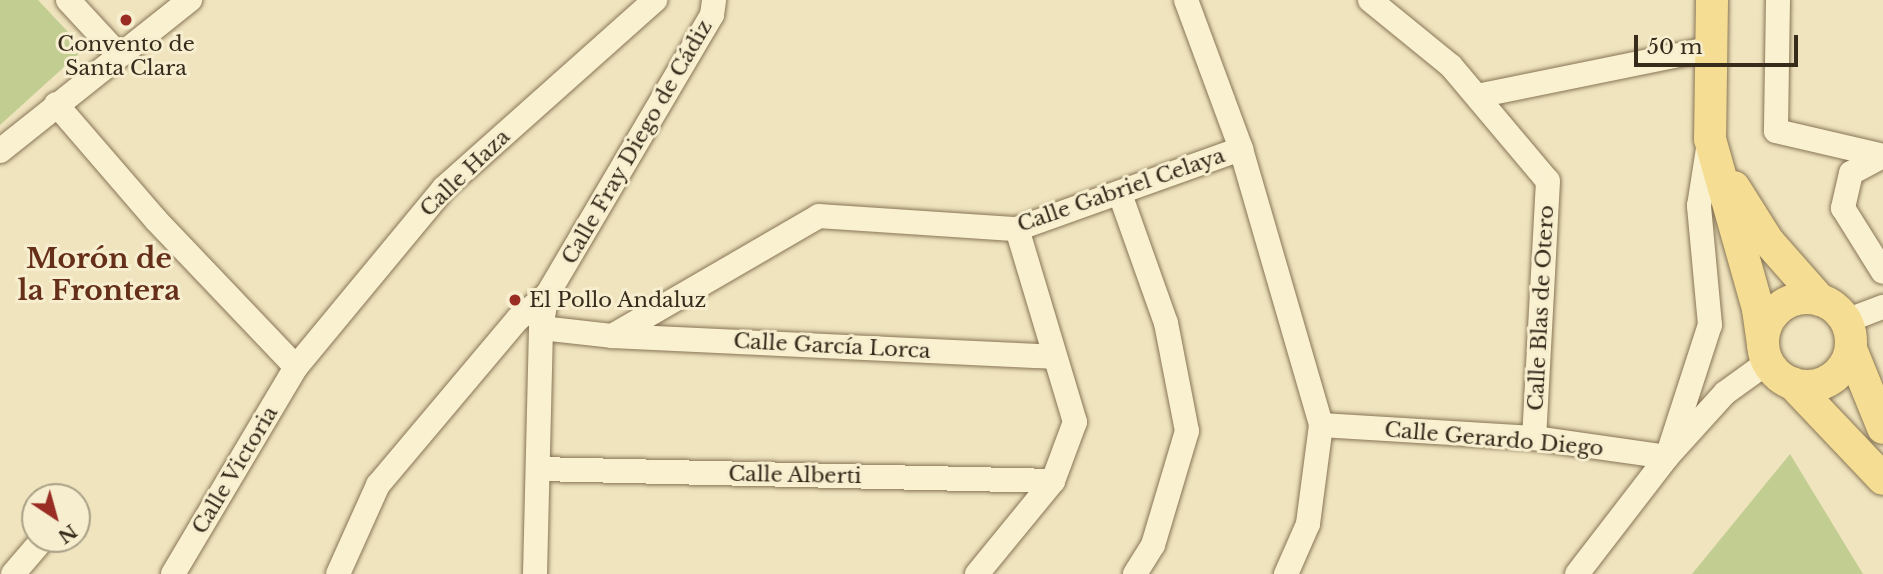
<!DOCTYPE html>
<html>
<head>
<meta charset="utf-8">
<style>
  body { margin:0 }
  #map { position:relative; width:1883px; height:574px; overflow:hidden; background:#efe4be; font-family:"Libre Baskerville",serif }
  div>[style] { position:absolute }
  .green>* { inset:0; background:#c2cd92 }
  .roads { filter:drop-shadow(0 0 2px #887556) drop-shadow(0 0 2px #887556) }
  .minor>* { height:24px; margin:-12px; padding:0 12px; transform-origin:12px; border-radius:12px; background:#faf1d1 }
  .major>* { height:32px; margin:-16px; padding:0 16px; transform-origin:16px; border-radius:16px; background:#f5de94 }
  .major>.ring { margin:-16px; padding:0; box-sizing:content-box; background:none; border:32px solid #f5de94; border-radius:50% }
  .dots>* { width:19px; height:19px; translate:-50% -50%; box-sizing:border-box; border:4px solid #f6eece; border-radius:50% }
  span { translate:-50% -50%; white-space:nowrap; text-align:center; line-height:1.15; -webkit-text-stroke:6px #f6eece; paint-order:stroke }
  .poi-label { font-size:21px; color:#372b1c }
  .left { translate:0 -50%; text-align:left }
  .street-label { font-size:21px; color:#372b1c }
  .district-label { font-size:28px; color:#652f19; font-weight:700 }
  .north { position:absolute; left:21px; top:483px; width:70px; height:70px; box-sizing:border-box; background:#f6eece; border:2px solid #aaa087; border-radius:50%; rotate:144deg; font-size:19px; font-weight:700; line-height:28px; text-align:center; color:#372b1c }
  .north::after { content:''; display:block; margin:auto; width:24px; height:32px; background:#992d24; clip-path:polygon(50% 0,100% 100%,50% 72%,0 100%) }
  .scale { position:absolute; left:1634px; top:35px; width:164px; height:32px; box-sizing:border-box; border:4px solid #372b1c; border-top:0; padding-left:9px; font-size:21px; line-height:24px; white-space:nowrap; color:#372b1c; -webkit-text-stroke:5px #f6eece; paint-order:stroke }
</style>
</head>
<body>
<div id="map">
  <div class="green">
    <i style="clip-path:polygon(0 0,38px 0,84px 49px,0 125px)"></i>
    <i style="clip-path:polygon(1790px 454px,1863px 574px,1692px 574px)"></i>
  </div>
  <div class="roads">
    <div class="minor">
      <i style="left:68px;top:0;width:74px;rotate:47.2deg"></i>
      <i style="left:1186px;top:0;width:159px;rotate:69.7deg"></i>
      <i style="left:1241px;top:149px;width:287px;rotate:73.8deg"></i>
      <i style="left:1321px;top:425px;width:100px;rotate:97.5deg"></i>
      <i style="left:1308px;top:524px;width:55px;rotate:113.7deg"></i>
      <i style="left:1370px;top:0;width:104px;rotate:39.2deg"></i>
      <i style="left:1451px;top:66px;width:150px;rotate:49.9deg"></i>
      <i style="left:1548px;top:181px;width:257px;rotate:93.1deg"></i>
      <i style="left:1778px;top:0;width:131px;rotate:90.9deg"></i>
      <i style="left:1776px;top:131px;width:106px;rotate:13.1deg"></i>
      <i style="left:1477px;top:96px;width:236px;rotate:-11.5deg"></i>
      <i style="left:56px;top:104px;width:153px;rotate:49.2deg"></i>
      <i style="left:156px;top:220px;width:203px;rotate:46.4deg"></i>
      <i style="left:0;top:151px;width:243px;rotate:-38.5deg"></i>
      <i style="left:1883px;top:156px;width:36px;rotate:152deg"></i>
      <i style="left:1851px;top:173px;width:36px;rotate:103deg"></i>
      <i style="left:1843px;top:208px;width:75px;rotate:58deg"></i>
      <i style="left:1120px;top:194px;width:137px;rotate:70.4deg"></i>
      <i style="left:1166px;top:323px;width:110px;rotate:79deg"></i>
      <i style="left:1187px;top:431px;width:119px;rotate:106.6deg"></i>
      <i style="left:1153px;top:545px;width:34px;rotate:122deg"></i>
      <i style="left:1846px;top:321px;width:40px;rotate:-21deg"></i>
      <i style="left:541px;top:328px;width:71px;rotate:6.4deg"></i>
      <i style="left:612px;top:336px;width:441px;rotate:2.7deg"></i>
      <i style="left:612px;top:336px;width:239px;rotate:-30.1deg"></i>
      <i style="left:819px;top:216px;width:198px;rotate:3.8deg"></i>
      <i style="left:1017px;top:229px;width:238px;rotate:-19.7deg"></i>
      <i style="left:1321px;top:425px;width:213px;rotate:3.5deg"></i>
      <i style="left:1534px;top:438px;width:134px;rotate:8.1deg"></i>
      <i style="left:1667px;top:457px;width:139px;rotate:-72deg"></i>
      <i style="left:1710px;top:325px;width:120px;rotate:-95.3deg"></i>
      <i style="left:1699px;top:206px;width:65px;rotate:-81.1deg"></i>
      <i style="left:538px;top:469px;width:515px;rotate:1.33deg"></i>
      <i style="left:13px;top:574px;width:46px;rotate:-49.4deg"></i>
      <i style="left:173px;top:574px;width:241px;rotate:-59.3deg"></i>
      <i style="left:296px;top:367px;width:232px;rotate:-50.4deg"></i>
      <i style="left:444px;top:188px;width:283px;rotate:-41.7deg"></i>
      <i style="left:338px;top:574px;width:98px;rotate:-65.8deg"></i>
      <i style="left:378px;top:485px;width:217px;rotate:-49.9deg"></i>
      <i style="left:518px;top:319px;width:38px;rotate:-40deg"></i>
      <i style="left:535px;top:574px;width:246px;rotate:-88.6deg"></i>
      <i style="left:541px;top:328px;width:34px;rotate:-80deg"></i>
      <i style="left:547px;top:295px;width:325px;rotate:-59.5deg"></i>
      <i style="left:712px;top:15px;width:15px;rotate:-82deg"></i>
      <i style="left:977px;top:574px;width:120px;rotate:-50.7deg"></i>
      <i style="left:1053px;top:481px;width:63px;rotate:-69.6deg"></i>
      <i style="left:1075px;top:422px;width:202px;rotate:-106.7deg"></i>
      <i style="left:1577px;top:574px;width:148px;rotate:-52.4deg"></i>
      <i style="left:1667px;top:457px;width:86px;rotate:-47.8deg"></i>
      <i style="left:1725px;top:393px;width:53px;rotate:-35.8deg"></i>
    </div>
    <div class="major">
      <i style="left:1712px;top:0;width:139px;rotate:90.8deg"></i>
      <i style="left:1710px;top:139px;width:177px;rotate:74.2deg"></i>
      <i style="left:1758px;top:309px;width:37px;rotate:82deg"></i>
      <i style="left:1734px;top:187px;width:64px;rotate:57.8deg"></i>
      <i style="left:1768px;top:241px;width:79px;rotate:48.6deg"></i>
      <i class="ring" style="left:1763px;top:298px;width:56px;height:56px"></i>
      <i style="left:1851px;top:349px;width:85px;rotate:67.9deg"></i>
      <i style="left:1792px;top:383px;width:132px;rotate:46.5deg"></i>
    </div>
  </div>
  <div class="dots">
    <i style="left:126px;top:20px;background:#992d24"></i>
    <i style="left:515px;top:300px;background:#992d24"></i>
  </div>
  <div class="poi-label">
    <span style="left:126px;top:56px">Convento de<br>Santa Clara</span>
    <span class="left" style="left:529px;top:300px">El Pollo Andaluz</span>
  </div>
  <div class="street-label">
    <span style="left:637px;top:142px;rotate:-60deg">Calle Fray Diego de Cádiz</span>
    <span style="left:465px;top:173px;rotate:-44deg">Calle Haza</span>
    <span style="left:1121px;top:190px;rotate:-19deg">Calle Gabriel Celaya</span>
    <span style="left:1541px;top:308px;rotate:-87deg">Calle Blas de Otero</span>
    <span style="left:832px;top:346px;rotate:3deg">Calle García Lorca</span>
    <span style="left:1494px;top:439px;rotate:5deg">Calle Gerardo Diego</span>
    <span style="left:235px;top:470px;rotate:-59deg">Calle Victoria</span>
    <span style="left:795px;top:475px;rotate:1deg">Calle Alberti</span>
  </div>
  <div class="district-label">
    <span style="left:99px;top:275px">Morón de<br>la Frontera</span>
  </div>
  <div class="north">N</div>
  <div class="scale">50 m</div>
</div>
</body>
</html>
